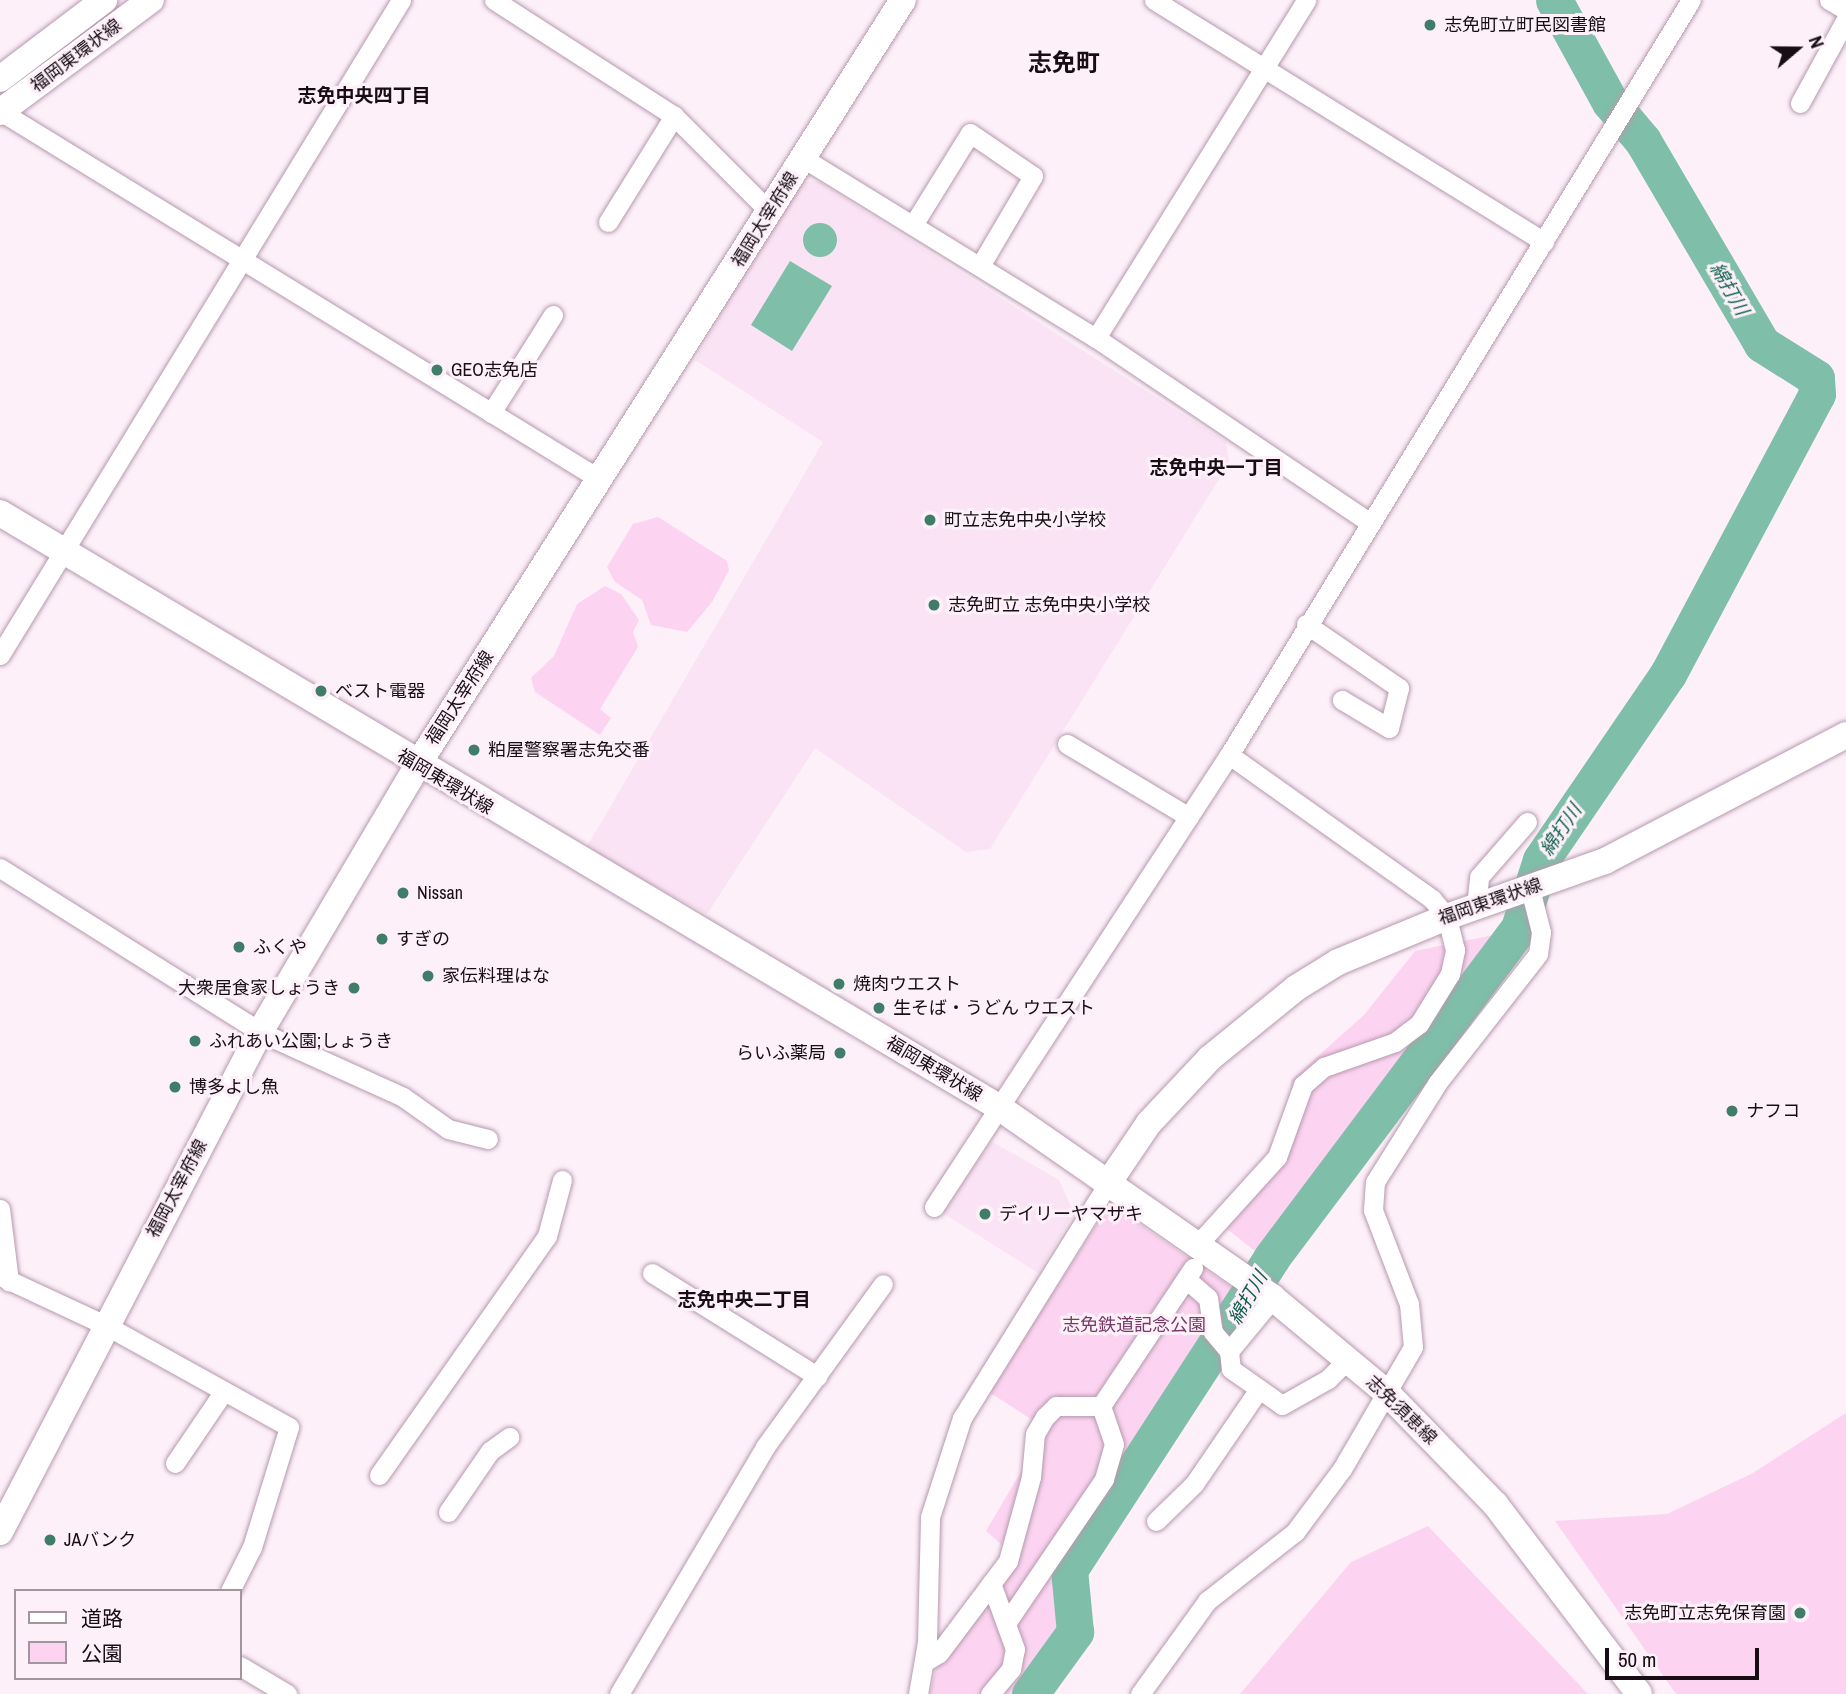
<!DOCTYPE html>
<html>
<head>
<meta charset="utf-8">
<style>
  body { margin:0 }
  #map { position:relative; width:1846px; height:1694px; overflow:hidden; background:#fdf0f9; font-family:"Archivo Narrow","Noto Sans JP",sans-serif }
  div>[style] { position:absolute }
  .built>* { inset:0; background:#fae3f4 }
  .green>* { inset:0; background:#fcd4f1 }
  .water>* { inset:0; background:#7fbea8 }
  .round { border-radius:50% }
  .river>* { height:37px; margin:-18.5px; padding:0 18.5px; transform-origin:18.5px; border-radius:18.5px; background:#7fbea8 }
  .roads { filter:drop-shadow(0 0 2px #b699ae) drop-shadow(0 0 2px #b699ae) }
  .minor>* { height:19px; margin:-9.5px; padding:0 9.5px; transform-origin:9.5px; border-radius:9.5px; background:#fff }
  .major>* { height:26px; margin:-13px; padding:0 13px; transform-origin:13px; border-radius:13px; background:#fff }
  .dots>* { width:19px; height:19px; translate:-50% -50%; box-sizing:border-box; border:4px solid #fdf0f9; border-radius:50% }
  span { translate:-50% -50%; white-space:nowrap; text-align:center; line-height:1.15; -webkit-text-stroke:6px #fdf0f9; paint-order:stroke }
  .poi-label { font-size:18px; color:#180d15 }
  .left { translate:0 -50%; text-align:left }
  .right { translate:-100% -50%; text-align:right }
  .street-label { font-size:18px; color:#180d15 }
  .park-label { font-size:18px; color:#743a68 }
  .neighbourhood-label { font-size:19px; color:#180d15; font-weight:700 }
  .water-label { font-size:19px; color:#0c5f4a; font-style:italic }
  .district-label { font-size:24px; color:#180d15; font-weight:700 }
  .legend { position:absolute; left:14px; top:1589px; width:228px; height:91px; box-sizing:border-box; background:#fdf0f9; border:2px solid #a1959e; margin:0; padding:9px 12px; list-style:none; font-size:21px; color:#180d15 }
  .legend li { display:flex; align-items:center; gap:14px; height:35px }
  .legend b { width:35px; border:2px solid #a1959e }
  .north { position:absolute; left:1762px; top:14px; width:70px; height:70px; -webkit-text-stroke:5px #fdf0f9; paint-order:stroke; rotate:70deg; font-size:19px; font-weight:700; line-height:28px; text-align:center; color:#180d15 }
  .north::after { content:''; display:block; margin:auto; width:24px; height:32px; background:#180d15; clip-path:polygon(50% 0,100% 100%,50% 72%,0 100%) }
  .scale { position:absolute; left:1605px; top:1648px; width:154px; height:32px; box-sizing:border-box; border:4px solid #180d15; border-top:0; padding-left:9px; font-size:21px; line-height:24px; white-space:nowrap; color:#180d15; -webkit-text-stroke:5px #fdf0f9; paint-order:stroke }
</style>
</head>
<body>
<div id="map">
  <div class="built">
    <i style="clip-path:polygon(818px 181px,1226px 442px,1229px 463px,990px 849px,966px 852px,815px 748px,707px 914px,585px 850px,823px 442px,695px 360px,795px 183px)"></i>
    <i style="clip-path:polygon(991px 1141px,1059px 1180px,1074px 1213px,1038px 1273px,943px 1213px)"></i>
  </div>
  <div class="green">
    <i style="clip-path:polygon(658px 517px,727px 561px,729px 570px,712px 602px,687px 632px,651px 625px,642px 600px,615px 582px,607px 567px,633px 524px)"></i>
    <i style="clip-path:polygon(605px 586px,621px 594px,639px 620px,633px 632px,638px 647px,600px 709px,611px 718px,600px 735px,535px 692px,531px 678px,554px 656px,577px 604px)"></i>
    <i style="clip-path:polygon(1513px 931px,1274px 1266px,1222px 1225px,1292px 1126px,1291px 1080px,1364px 1015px,1415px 951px)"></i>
    <i style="clip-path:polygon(1110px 1204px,1256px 1304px,1060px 1572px,1071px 1633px,1028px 1694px,930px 1694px,936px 1668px,1017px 1558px,986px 1531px,1046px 1429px,989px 1392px)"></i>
    <i style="clip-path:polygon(1846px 1413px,1846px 1694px,1676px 1694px,1555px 1521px,1667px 1514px,1753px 1473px)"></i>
    <i style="clip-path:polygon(1428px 1526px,1588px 1694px,1240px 1694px,1351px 1562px)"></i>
  </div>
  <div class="water">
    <i class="round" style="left:803px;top:223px;width:34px;height:34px"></i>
    <i style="clip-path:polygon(790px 261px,832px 286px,792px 351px,751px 325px)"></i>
  </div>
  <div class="river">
    <i style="left:1030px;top:1694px;width:77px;rotate:-54deg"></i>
    <i style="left:1075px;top:1632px;width:62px;rotate:-95.5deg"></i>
    <i style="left:1069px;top:1570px;width:373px;rotate:-57deg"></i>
    <i style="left:1272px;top:1257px;width:411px;rotate:-53.1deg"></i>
    <i style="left:1519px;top:928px;width:71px;rotate:-72.1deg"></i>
    <i style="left:1541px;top:860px;width:225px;rotate:-55.7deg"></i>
    <i style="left:1668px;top:674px;width:317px;rotate:-62deg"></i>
    <i style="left:1817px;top:394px;width:16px;rotate:-94deg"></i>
    <i style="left:1816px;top:378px;width:64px;rotate:-147.8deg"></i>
    <i style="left:1762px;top:344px;width:235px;rotate:-120.4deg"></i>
    <i style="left:1643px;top:141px;width:51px;rotate:-130.2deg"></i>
    <i style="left:1610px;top:102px;width:116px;rotate:-118.8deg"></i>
  </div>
  <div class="roads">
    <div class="minor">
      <i style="left:494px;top:0;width:214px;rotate:32.8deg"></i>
      <i style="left:674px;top:116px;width:134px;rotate:45deg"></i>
      <i style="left:1154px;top:0;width:459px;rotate:31.8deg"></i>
      <i style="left:1829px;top:0;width:20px;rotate:30deg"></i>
      <i style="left:1800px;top:103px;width:96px;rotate:-61.3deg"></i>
      <i style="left:0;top:111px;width:705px;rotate:31.55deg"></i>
      <i style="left:803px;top:158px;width:344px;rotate:31.6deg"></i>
      <i style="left:1096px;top:338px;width:327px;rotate:34deg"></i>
      <i style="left:608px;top:222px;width:125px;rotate:-58.1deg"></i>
      <i style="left:913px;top:225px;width:108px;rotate:-58.2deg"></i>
      <i style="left:970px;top:133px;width:76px;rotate:34.3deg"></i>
      <i style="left:1033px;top:176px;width:104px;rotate:120.5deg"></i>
      <i style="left:1096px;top:338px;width:398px;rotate:-58.1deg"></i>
      <i style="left:491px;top:413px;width:116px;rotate:-57.7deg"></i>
      <i style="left:1306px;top:624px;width:113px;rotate:34.5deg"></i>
      <i style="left:1399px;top:688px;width:41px;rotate:104deg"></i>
      <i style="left:1389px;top:728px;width:55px;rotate:-149.2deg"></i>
      <i style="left:0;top:655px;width:768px;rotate:-58.52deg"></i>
      <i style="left:1067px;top:744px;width:142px;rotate:30.9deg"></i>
      <i style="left:0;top:868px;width:307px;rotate:32.2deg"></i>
      <i style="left:260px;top:1032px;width:157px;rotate:24.4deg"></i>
      <i style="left:403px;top:1097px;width:55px;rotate:35.4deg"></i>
      <i style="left:448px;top:1129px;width:41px;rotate:14deg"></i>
      <i style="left:1476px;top:907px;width:30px;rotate:-84deg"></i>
      <i style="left:1479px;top:877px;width:73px;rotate:-48.9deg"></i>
      <i style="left:934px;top:1207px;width:540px;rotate:-56.87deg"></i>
      <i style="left:1229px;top:755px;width:885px;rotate:-58.54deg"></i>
      <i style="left:0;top:1209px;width:73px;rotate:82.9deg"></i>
      <i style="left:1198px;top:1244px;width:118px;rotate:-47.8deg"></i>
      <i style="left:1277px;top:1157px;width:77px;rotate:-70.1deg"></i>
      <i style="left:1303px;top:1085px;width:28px;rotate:-41deg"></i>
      <i style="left:1324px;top:1067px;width:75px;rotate:-19.4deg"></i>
      <i style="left:1395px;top:1042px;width:30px;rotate:-37deg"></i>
      <i style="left:1419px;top:1024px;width:59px;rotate:-58.2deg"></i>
      <i style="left:1450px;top:974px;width:25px;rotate:-78deg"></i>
      <i style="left:1455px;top:950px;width:34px;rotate:-104deg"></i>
      <i style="left:1447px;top:917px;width:23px;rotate:-130deg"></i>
      <i style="left:1432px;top:899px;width:249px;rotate:-144.6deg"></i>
      <i style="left:652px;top:1273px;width:195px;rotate:32deg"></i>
      <i style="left:0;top:1276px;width:118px;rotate:25deg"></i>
      <i style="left:107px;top:1326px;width:208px;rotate:29deg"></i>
      <i style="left:289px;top:1427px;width:126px;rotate:107.1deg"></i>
      <i style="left:252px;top:1547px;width:49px;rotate:116.6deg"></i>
      <i style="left:1186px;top:1279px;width:29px;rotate:41deg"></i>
      <i style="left:1208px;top:1298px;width:34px;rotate:82deg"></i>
      <i style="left:1213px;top:1332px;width:25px;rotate:50deg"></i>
      <i style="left:1273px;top:1298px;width:69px;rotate:129.7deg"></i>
      <i style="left:1229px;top:1351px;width:18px;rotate:84deg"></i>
      <i style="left:1231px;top:1369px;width:62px;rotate:35.2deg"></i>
      <i style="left:1282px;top:1405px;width:53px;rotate:-29.5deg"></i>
      <i style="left:1328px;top:1379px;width:28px;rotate:-45deg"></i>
      <i style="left:175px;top:1463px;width:87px;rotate:-55.8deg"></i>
      <i style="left:379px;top:1475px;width:292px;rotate:-54.9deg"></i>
      <i style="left:547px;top:1236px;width:58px;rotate:-75deg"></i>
      <i style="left:448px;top:1512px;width:74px;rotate:-55.5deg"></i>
      <i style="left:490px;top:1451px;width:24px;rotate:-36deg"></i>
      <i style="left:1156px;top:1521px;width:53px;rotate:-44.2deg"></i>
      <i style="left:1194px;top:1484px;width:115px;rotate:-55.6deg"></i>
      <i style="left:1009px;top:1619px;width:169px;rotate:-55.8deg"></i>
      <i style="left:1104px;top:1479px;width:36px;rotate:-74deg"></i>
      <i style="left:1114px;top:1444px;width:40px;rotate:-108.9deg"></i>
      <i style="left:924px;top:1662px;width:17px;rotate:-31deg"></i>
      <i style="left:939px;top:1653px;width:115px;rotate:-53.1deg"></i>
      <i style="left:1008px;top:1561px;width:87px;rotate:-74.7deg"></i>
      <i style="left:1031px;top:1477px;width:43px;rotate:-84.7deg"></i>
      <i style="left:1035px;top:1434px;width:20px;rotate:-60deg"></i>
      <i style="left:1045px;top:1417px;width:16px;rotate:-45deg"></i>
      <i style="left:1056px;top:1406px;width:45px"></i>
      <i style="left:1101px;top:1406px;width:166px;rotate:-56.3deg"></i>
      <i style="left:240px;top:1666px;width:55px;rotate:30.8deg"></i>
      <i style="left:619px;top:1694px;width:287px;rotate:-59.4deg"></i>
      <i style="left:765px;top:1447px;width:201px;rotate:-54.1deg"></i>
      <i style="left:918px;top:1694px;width:53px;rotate:-80.2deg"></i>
      <i style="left:927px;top:1642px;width:125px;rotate:-88.6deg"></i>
      <i style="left:930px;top:1517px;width:104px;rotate:-72.1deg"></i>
      <i style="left:962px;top:1418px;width:278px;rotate:-58.1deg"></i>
      <i style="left:990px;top:1694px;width:33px;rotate:-50deg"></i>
      <i style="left:1011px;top:1669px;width:20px;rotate:-79deg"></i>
      <i style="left:1015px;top:1649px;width:70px;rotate:-110deg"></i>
      <i style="left:1140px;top:1694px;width:115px;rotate:-54.2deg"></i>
      <i style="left:1207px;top:1601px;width:112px;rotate:-38.1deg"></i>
      <i style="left:1295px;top:1532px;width:79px;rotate:-53.3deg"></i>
      <i style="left:1342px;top:1469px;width:141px;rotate:-59.8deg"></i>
      <i style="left:1413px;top:1347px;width:43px;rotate:-95.3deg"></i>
      <i style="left:1409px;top:1304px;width:101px;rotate:-111deg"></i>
      <i style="left:1373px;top:1210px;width:28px;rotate:-86deg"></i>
      <i style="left:1375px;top:1182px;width:118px;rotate:-57.8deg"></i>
      <i style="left:1438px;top:1082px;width:162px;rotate:-52deg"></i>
      <i style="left:1538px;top:954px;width:22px;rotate:-82deg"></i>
      <i style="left:1541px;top:932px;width:44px;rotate:-104.3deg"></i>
    </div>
    <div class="major">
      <i style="left:0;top:79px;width:131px;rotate:-37.2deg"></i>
      <i style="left:0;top:112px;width:188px;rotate:-36.6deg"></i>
      <i style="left:0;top:513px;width:1164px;rotate:30.75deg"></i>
      <i style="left:1000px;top:1108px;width:333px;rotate:34.8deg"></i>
      <i style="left:1273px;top:1298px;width:148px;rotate:39.8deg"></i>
      <i style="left:1387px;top:1393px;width:155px;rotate:45.8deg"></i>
      <i style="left:1495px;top:1504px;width:238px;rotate:52.8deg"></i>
      <i style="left:1109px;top:1182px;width:71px;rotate:-55.9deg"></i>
      <i style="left:1149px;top:1123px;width:89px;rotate:-46.8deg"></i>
      <i style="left:1210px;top:1058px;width:111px;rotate:-39.1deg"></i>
      <i style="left:1296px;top:988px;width:49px;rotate:-31.8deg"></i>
      <i style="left:1338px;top:962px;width:118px;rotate:-22.4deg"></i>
      <i style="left:1447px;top:917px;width:168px;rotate:-19.5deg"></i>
      <i style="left:1605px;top:861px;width:272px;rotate:-27.6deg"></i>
      <i style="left:0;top:1532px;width:564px;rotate:-62.53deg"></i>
      <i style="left:260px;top:1032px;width:309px;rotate:-59.4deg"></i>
      <i style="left:417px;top:766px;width:907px;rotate:-57.61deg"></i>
    </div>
  </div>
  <div class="dots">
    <i style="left:1430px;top:25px;background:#3f7d69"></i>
    <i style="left:437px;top:370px;background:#3f7d69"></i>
    <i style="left:930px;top:520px;background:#3f7d69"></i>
    <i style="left:934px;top:605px;background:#3f7d69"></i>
    <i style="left:321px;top:691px;background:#3f7d69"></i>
    <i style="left:474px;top:750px;background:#3f7d69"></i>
    <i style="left:403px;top:893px;background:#3f7d69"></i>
    <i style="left:382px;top:939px;background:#3f7d69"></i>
    <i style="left:239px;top:947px;background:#3f7d69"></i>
    <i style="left:428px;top:976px;background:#3f7d69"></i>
    <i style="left:839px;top:984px;background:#3f7d69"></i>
    <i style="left:354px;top:988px;background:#3f7d69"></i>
    <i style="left:879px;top:1008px;background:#3f7d69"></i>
    <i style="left:195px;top:1041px;background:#3f7d69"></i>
    <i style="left:840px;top:1053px;background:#3f7d69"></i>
    <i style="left:175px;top:1087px;background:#3f7d69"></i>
    <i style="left:1732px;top:1111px;background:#3f7d69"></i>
    <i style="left:985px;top:1214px;background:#3f7d69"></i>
    <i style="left:50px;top:1540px;background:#3f7d69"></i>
    <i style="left:1800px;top:1613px;background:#3f7d69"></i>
  </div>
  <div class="poi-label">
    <span class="left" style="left:1444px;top:25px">志免町立町民図書館</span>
    <span class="left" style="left:451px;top:370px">GEO志免店</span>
    <span class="left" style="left:944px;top:520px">町立志免中央小学校</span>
    <span class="left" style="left:948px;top:605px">志免町立 志免中央小学校</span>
    <span class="left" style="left:335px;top:691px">ベスト電器</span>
    <span class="left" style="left:488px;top:750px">粕屋警察署志免交番</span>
    <span class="left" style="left:417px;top:893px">Nissan</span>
    <span class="left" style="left:396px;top:939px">すぎの</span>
    <span class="left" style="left:253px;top:947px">ふくや</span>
    <span class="left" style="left:442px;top:976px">家伝料理はな</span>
    <span class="left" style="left:853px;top:984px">焼肉ウエスト</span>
    <span class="right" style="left:340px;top:988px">大衆居食家しょうき</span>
    <span class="left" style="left:893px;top:1008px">生そば・うどん ウエスト</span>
    <span class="left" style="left:209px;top:1041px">ふれあい公園;しょうき</span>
    <span class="right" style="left:826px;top:1053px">らいふ薬局</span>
    <span class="left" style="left:189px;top:1087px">博多よし魚</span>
    <span class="left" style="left:1746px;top:1111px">ナフコ</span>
    <span class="left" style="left:999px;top:1214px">デイリーヤマザキ</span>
    <span class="left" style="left:64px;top:1540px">JAバンク</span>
    <span class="right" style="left:1786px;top:1613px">志免町立志免保育園</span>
  </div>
  <div class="street-label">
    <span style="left:76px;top:56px;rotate:-37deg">福岡東環状線</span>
    <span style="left:765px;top:220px;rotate:-58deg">福岡太宰府線</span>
    <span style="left:460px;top:698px;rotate:-57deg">福岡太宰府線</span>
    <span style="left:445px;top:782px;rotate:31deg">福岡東環状線</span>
    <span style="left:1490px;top:902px;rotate:-19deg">福岡東環状線</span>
    <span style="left:934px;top:1069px;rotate:31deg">福岡東環状線</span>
    <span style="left:177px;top:1189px;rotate:-62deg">福岡太宰府線</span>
    <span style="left:1401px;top:1410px;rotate:44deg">志免須恵線</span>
  </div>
  <div class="park-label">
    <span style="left:1134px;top:1325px">志免鉄道記念公園</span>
  </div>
  <div class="neighbourhood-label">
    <span style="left:364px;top:96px">志免中央四丁目</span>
    <span style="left:1216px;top:468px">志免中央一丁目</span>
    <span style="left:744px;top:1300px">志免中央二丁目</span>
  </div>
  <div class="water-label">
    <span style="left:1729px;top:289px;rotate:60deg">綿打川</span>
    <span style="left:1561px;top:830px;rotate:-56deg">綿打川</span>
    <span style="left:1248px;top:1298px;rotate:-60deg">綿打川</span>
  </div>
  <div class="district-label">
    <span style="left:1064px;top:63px">志免町</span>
  </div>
  <ul class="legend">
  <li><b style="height:9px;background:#fff"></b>道路</li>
  <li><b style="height:19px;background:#fcd4f1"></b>公園</li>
  </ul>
  <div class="north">N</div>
  <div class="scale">50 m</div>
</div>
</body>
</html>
